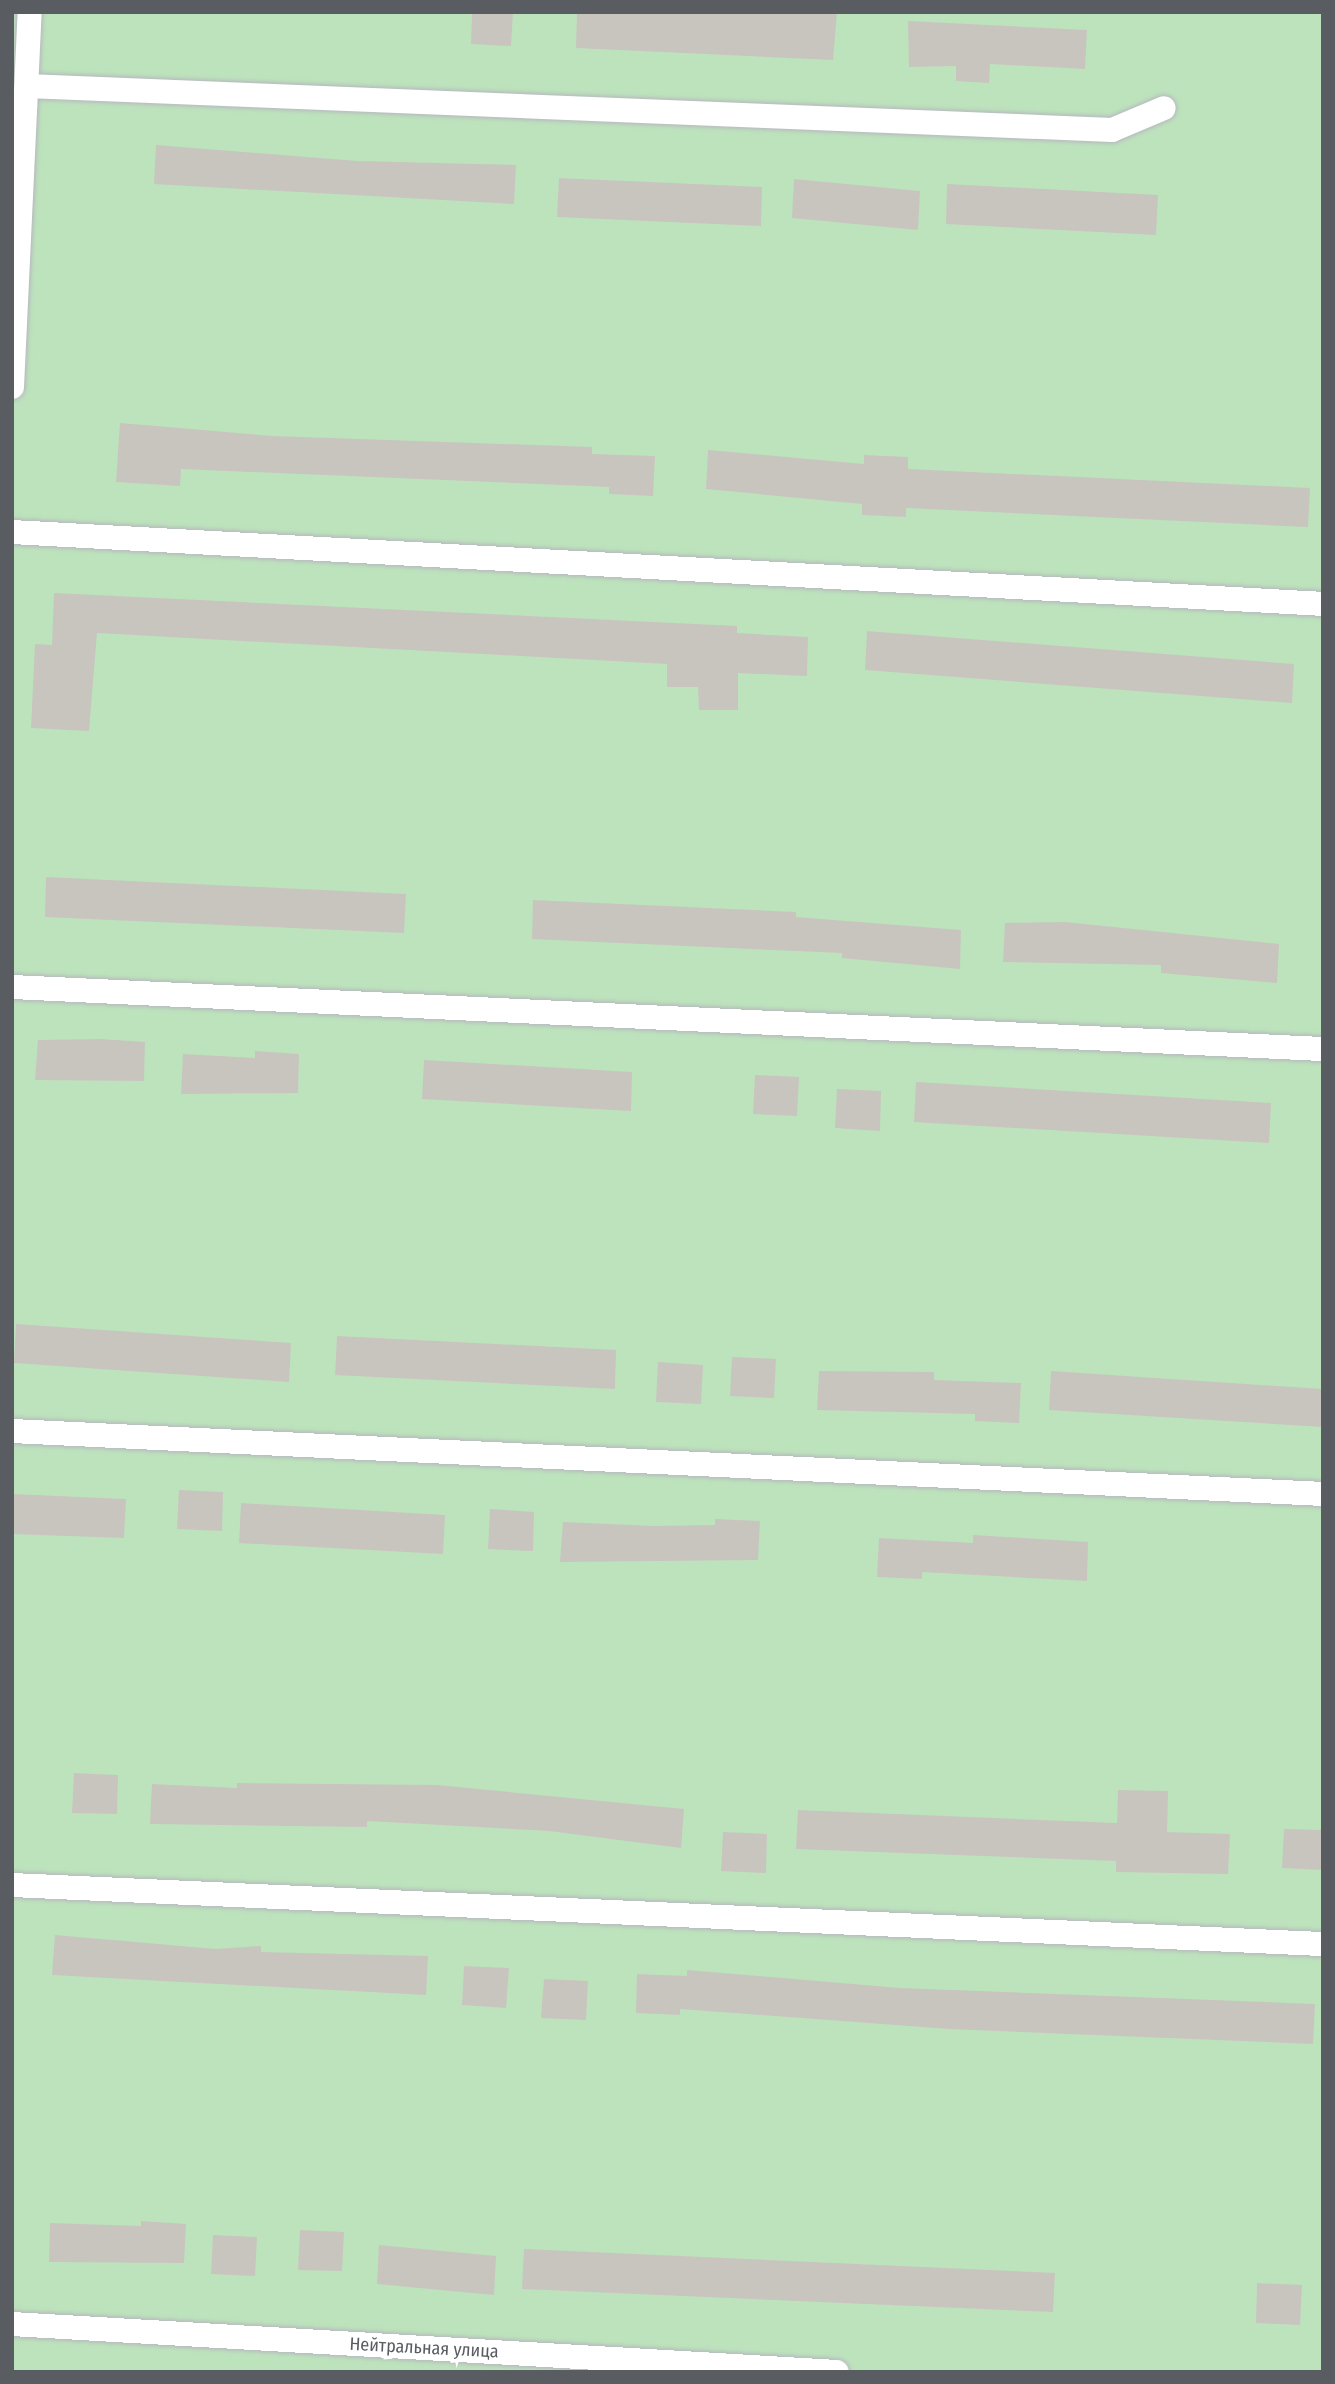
<!DOCTYPE html>
<html>
<head>
<meta charset="utf-8">
<style>
  body { margin:0 }
  #map { position:relative; width:1335px; height:2384px; overflow:hidden; background:#ece9e0; font-family:"Fira Sans Condensed",sans-serif }
  div>[style] { position:absolute }
  .green>* { inset:0; background:#bde3bd }
  .building>* { inset:0; background:#c8c5bf }
  .roads { filter:drop-shadow(0 0 2px #b6b8bd) drop-shadow(0 0 2px #b6b8bd) }
  .service>* { height:24px; margin:-12px; padding:0 12px; transform-origin:12px; border-radius:12px; background:#fff }
  span { translate:-50% -50%; white-space:nowrap; text-align:center; line-height:1.15; -webkit-text-stroke:7px #fff; paint-order:stroke }
  .street-label { font-size:18px; color:#595d61 }
  .frame { position:absolute; inset:0; border:14px solid #595d61; pointer-events:none }
</style>
</head>
<body>
<div id="map">
  <div class="green">
    <i style="clip-path:polygon(12px 12px,1323px 12px,1323px 2372px,12px 2372px)"></i>
  </div>
  <div class="building">
    <i style="clip-path:polygon(472px 12px,513px 12px,511px 46px,471px 44px)"></i>
    <i style="clip-path:polygon(577px 12px,837px 12px,833px 60px,576px 48px)"></i>
    <i style="clip-path:polygon(908px 21px,1087px 30px,1085px 69px,990px 64px,989px 83px,956px 81px,956px 66px,909px 67px)"></i>
    <i style="clip-path:polygon(156px 145px,357px 161px,516px 165px,514px 204px,154px 184px)"></i>
    <i style="clip-path:polygon(559px 178px,762px 187px,761px 226px,557px 217px)"></i>
    <i style="clip-path:polygon(794px 179px,920px 191px,918px 230px,792px 218px)"></i>
    <i style="clip-path:polygon(947px 184px,1158px 195px,1156px 235px,946px 224px)"></i>
    <i style="clip-path:polygon(120px 423px,273px 436px,592px 447px,592px 454px,655px 456px,653px 496px,609px 494px,609px 487px,181px 469px,180px 486px,116px 482px)"></i>
    <i style="clip-path:polygon(708px 450px,864px 464px,864px 455px,908px 457px,908px 469px,1310px 488px,1308px 527px,906px 508px,906px 517px,862px 515px,862px 504px,706px 489px)"></i>
    <i style="clip-path:polygon(54px 593px,737px 626px,737px 633px,808px 637px,807px 676px,738px 673px,738px 710px,699px 710px,698px 687px,667px 687px,667px 664px,97px 633px,89px 731px,31px 728px,35px 644px,52px 645px)"></i>
    <i style="clip-path:polygon(867px 631px,1294px 664px,1292px 703px,865px 670px)"></i>
    <i style="clip-path:polygon(46px 877px,406px 894px,404px 933px,45px 917px)"></i>
    <i style="clip-path:polygon(533px 900px,796px 912px,796px 917px,961px 930px,960px 969px,842px 958px,842px 953px,532px 939px)"></i>
    <i style="clip-path:polygon(1065px 922px,1279px 944px,1277px 983px,1161px 973px,1161px 965px,1003px 962px,1005px 923px)"></i>
    <i style="clip-path:polygon(101px 1039px,145px 1042px,144px 1081px,35px 1080px,38px 1040px)"></i>
    <i style="clip-path:polygon(255px 1051px,299px 1054px,298px 1093px,181px 1094px,183px 1054px,255px 1058px)"></i>
    <i style="clip-path:polygon(424px 1060px,632px 1072px,631px 1111px,422px 1099px)"></i>
    <i style="clip-path:polygon(755px 1075px,799px 1077px,797px 1116px,753px 1114px)"></i>
    <i style="clip-path:polygon(916px 1082px,1271px 1103px,1269px 1143px,914px 1122px)"></i>
    <i style="clip-path:polygon(837px 1089px,881px 1091px,880px 1131px,835px 1128px)"></i>
    <i style="clip-path:polygon(16px 1324px,291px 1343px,289px 1382px,14px 1363px)"></i>
    <i style="clip-path:polygon(337px 1336px,616px 1350px,615px 1389px,335px 1375px)"></i>
    <i style="clip-path:polygon(732px 1357px,776px 1359px,774px 1398px,730px 1396px)"></i>
    <i style="clip-path:polygon(658px 1362px,703px 1365px,701px 1404px,656px 1402px)"></i>
    <i style="clip-path:polygon(819px 1371px,934px 1372px,934px 1380px,1021px 1383px,1019px 1423px,975px 1421px,975px 1414px,817px 1410px)"></i>
    <i style="clip-path:polygon(1051px 1371px,1323px 1389px,1323px 1427px,1049px 1410px)"></i>
    <i style="clip-path:polygon(179px 1490px,223px 1492px,222px 1531px,177px 1529px)"></i>
    <i style="clip-path:polygon(12px 1494px,126px 1499px,124px 1538px,12px 1534px)"></i>
    <i style="clip-path:polygon(241px 1503px,445px 1515px,443px 1554px,239px 1543px)"></i>
    <i style="clip-path:polygon(490px 1509px,534px 1512px,533px 1551px,488px 1549px)"></i>
    <i style="clip-path:polygon(715px 1519px,760px 1521px,758px 1560px,560px 1562px,563px 1522px,654px 1526px,715px 1525px)"></i>
    <i style="clip-path:polygon(973px 1535px,1088px 1542px,1087px 1581px,922px 1572px,922px 1579px,877px 1577px,879px 1538px,973px 1543px)"></i>
    <i style="clip-path:polygon(74px 1773px,118px 1775px,117px 1814px,72px 1813px)"></i>
    <i style="clip-path:polygon(237px 1783px,437px 1785px,684px 1809px,681px 1848px,549px 1831px,367px 1821px,367px 1827px,150px 1824px,152px 1784px,237px 1788px)"></i>
    <i style="clip-path:polygon(1118px 1790px,1168px 1791px,1167px 1832px,1230px 1834px,1228px 1874px,1116px 1872px,1116px 1861px,796px 1849px,798px 1810px,1117px 1823px)"></i>
    <i style="clip-path:polygon(1284px 1829px,1323px 1830px,1323px 1870px,1282px 1868px)"></i>
    <i style="clip-path:polygon(723px 1832px,767px 1834px,766px 1873px,721px 1871px)"></i>
    <i style="clip-path:polygon(55px 1935px,216px 1949px,261px 1946px,261px 1952px,428px 1956px,426px 1995px,52px 1975px)"></i>
    <i style="clip-path:polygon(464px 1966px,509px 1968px,506px 2008px,462px 2005px)"></i>
    <i style="clip-path:polygon(687px 1970px,900px 1988px,1315px 2004px,1313px 2044px,949px 2029px,680px 2009px,680px 2015px,636px 2013px,637px 1974px,687px 1976px)"></i>
    <i style="clip-path:polygon(544px 1979px,588px 1981px,586px 2020px,541px 2018px)"></i>
    <i style="clip-path:polygon(141px 2221px,186px 2224px,184px 2263px,49px 2262px,50px 2223px,141px 2226px)"></i>
    <i style="clip-path:polygon(300px 2230px,344px 2232px,342px 2271px,298px 2270px)"></i>
    <i style="clip-path:polygon(213px 2235px,257px 2237px,255px 2276px,211px 2274px)"></i>
    <i style="clip-path:polygon(379px 2245px,496px 2256px,494px 2295px,377px 2284px)"></i>
    <i style="clip-path:polygon(524px 2249px,1055px 2273px,1053px 2312px,522px 2289px)"></i>
    <i style="clip-path:polygon(1257px 2283px,1302px 2285px,1300px 2325px,1256px 2323px)"></i>
  </div>
  <div class="roads">
    <div class="service">
      <i style="left:27px;top:86px;width:1086px;rotate:2.32deg"></i>
      <i style="left:1112px;top:130px;width:56px;rotate:-22.9deg"></i>
      <i style="left:12px;top:387px;width:375px;rotate:-87.3deg"></i>
      <i style="left:12px;top:532px;width:1313px;rotate:3.14deg"></i>
      <i style="left:12px;top:987px;width:1312px;rotate:2.71deg"></i>
      <i style="left:12px;top:1431px;width:1313px;rotate:2.75deg"></i>
      <i style="left:12px;top:1885px;width:1312px;rotate:2.58deg"></i>
      <i style="left:12px;top:2324px;width:826px;rotate:3.33deg"></i>
    </div>
  </div>
  <div class="street-label">
    <span style="left:424px;top:2348px;rotate:3deg">Нейтральная улица</span>
  </div>
  <div class="frame"></div>
</div>
</body>
</html>
